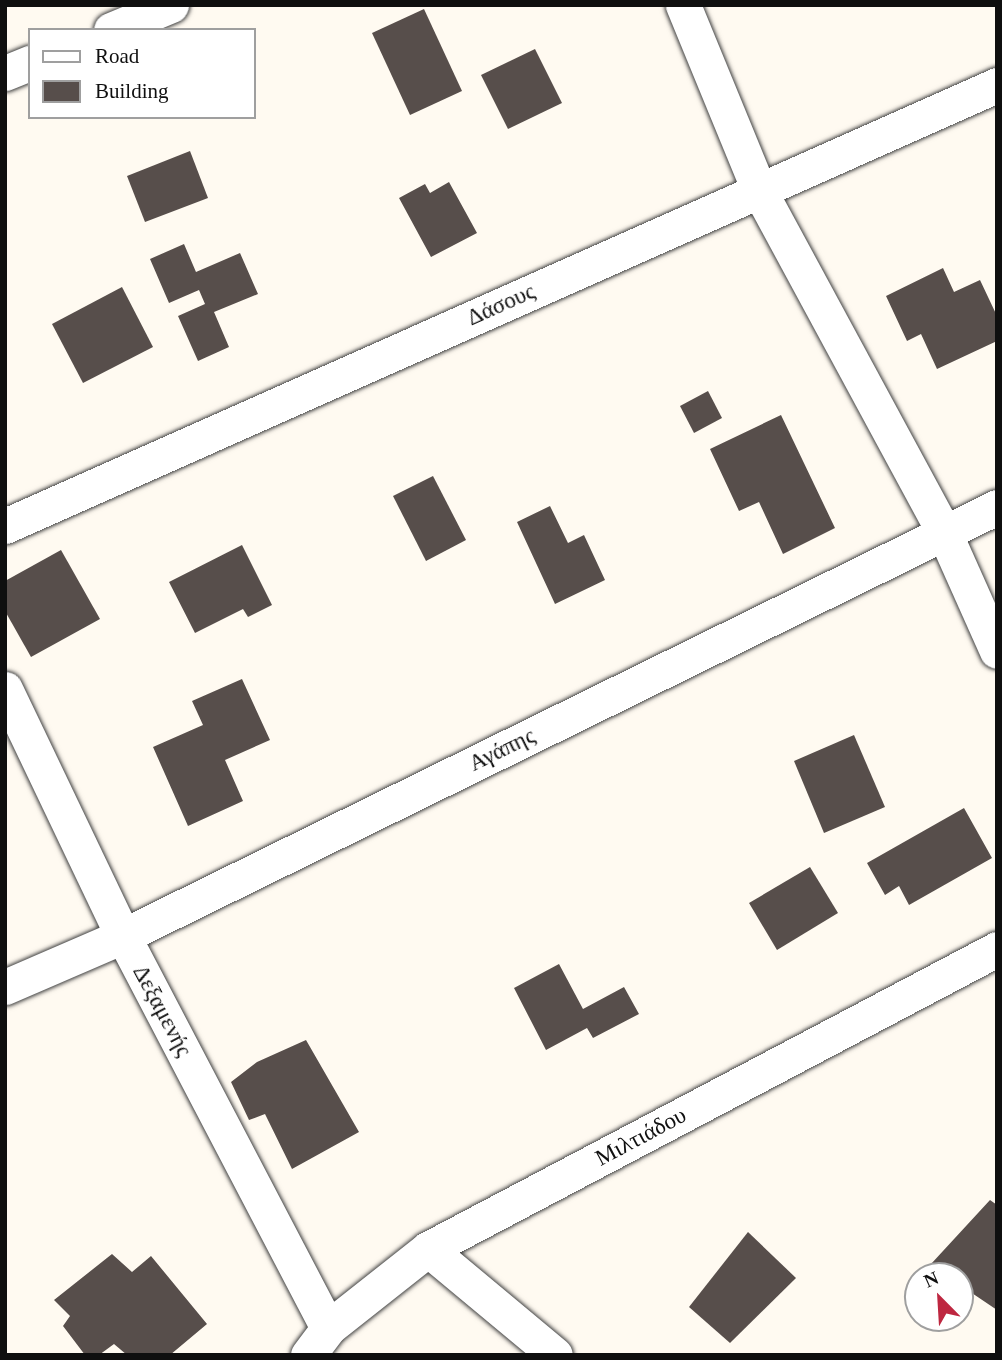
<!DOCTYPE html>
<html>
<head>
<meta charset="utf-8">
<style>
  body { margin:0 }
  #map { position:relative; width:1002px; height:1360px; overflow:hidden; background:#fffaf1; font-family:"Times New Roman",serif }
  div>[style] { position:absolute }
  .building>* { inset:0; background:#574e4b }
  .roads { filter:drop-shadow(0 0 2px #424242) drop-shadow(0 0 2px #424242) }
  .street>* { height:35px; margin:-17.5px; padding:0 17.5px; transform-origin:17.5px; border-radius:17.5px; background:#fff }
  span { translate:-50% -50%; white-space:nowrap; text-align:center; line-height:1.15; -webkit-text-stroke:7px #fff; paint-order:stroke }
  .street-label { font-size:23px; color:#0f0f0f }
  .frame { position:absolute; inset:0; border:7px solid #0f0f0f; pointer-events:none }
  .legend { position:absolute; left:28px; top:28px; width:228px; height:91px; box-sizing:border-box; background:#fff; border:2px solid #9f9f9f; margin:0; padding:9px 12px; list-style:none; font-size:21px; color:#0f0f0f }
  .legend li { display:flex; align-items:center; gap:14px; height:35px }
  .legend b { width:35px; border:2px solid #9f9f9f }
  .north { position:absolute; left:904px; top:1262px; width:70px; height:70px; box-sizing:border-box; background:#fff; border:2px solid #9f9f9f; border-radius:50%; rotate:336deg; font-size:19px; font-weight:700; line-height:28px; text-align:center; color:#0f0f0f }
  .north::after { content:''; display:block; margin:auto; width:24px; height:32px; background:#be2740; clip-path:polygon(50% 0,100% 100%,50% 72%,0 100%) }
</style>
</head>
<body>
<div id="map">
  <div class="building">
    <i style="clip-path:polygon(424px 9px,462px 91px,410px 115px,372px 33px)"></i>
    <i style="clip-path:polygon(535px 49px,562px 103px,508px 129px,481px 75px)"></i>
    <i style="clip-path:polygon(190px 151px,208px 198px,145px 222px,127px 176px)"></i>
    <i style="clip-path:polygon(449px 182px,477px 233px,431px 257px,399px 198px,425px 184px,430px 193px)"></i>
    <i style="clip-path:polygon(184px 244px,196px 272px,240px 253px,258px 294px,214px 312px,229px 347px,198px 361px,178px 316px,205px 304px,199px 290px,169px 303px,150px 259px)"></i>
    <i style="clip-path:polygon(943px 268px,954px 292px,980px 280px,997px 316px,997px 341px,937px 369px,921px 334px,907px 341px,886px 296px)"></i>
    <i style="clip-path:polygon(122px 287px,153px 347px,83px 383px,52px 324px)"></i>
    <i style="clip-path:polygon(708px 391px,722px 418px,694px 433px,680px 406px)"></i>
    <i style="clip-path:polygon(781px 415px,835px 528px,783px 554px,759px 502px,739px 511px,710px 449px)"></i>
    <i style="clip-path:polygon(433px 476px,466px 540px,426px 561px,393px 496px)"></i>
    <i style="clip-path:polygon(550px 506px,568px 543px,584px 535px,605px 580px,555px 604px,517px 522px)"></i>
    <i style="clip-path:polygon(242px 545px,272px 605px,248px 617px,243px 609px,195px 633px,169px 582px)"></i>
    <i style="clip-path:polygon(61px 550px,100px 619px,31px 657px,5px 611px,5px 581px)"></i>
    <i style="clip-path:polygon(242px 679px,270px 740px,225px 760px,243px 801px,188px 826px,153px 747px,203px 725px,192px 701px)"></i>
    <i style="clip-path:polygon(854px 735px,885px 807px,824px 833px,794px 761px)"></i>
    <i style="clip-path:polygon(964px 808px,992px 858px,909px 905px,899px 886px,885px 895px,867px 863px)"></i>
    <i style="clip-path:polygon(810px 867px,838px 913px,777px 950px,749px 903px)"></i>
    <i style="clip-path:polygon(559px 964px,583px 1009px,624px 987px,639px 1014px,593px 1038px,587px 1028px,546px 1050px,514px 988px)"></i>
    <i style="clip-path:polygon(306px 1040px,359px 1132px,292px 1169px,265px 1114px,249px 1120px,231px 1082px,257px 1062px)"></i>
    <i style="clip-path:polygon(990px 1200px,997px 1205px,997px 1310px,960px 1285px,960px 1276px,948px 1276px,931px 1264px)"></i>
    <i style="clip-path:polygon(748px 1232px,796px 1278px,730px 1343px,689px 1307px)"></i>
    <i style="clip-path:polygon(112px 1254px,132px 1272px,151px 1256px,207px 1324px,170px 1355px,127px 1355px,114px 1344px,99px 1355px,85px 1355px,63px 1326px,70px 1316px,54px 1300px)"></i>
  </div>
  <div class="roads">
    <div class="street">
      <i style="left:683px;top:5px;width:200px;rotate:67.7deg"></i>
      <i style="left:759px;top:190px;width:389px;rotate:61.6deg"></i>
      <i style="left:944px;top:532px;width:130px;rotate:66deg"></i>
      <i style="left:111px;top:30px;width:65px;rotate:-22.6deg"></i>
      <i style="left:5px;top:73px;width:27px;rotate:-22deg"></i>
      <i style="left:5px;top:526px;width:1086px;rotate:-23.97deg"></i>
      <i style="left:5px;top:689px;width:274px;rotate:64.5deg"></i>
      <i style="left:123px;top:936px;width:442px;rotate:62.4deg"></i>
      <i style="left:5px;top:987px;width:129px;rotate:-23.4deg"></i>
      <i style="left:123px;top:936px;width:974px;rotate:-26.14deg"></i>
      <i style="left:428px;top:1249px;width:165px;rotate:39.8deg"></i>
      <i style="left:308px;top:1355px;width:34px;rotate:-53deg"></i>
      <i style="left:328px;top:1328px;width:127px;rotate:-38.3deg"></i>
      <i style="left:428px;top:1249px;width:643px;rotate:-27.8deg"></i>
    </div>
  </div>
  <div class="street-label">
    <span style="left:501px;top:305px;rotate:-24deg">Δάσους</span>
    <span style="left:502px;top:750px;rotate:-26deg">Αγάπης</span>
    <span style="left:162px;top:1011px;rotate:62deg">Δεξαμενής</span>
    <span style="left:641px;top:1137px;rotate:-28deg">Μιλτιάδου</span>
  </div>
  <div class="frame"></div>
  <ul class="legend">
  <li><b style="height:9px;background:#fff"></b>Road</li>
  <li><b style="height:19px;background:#574e4b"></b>Building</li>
  </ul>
  <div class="north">N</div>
</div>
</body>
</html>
